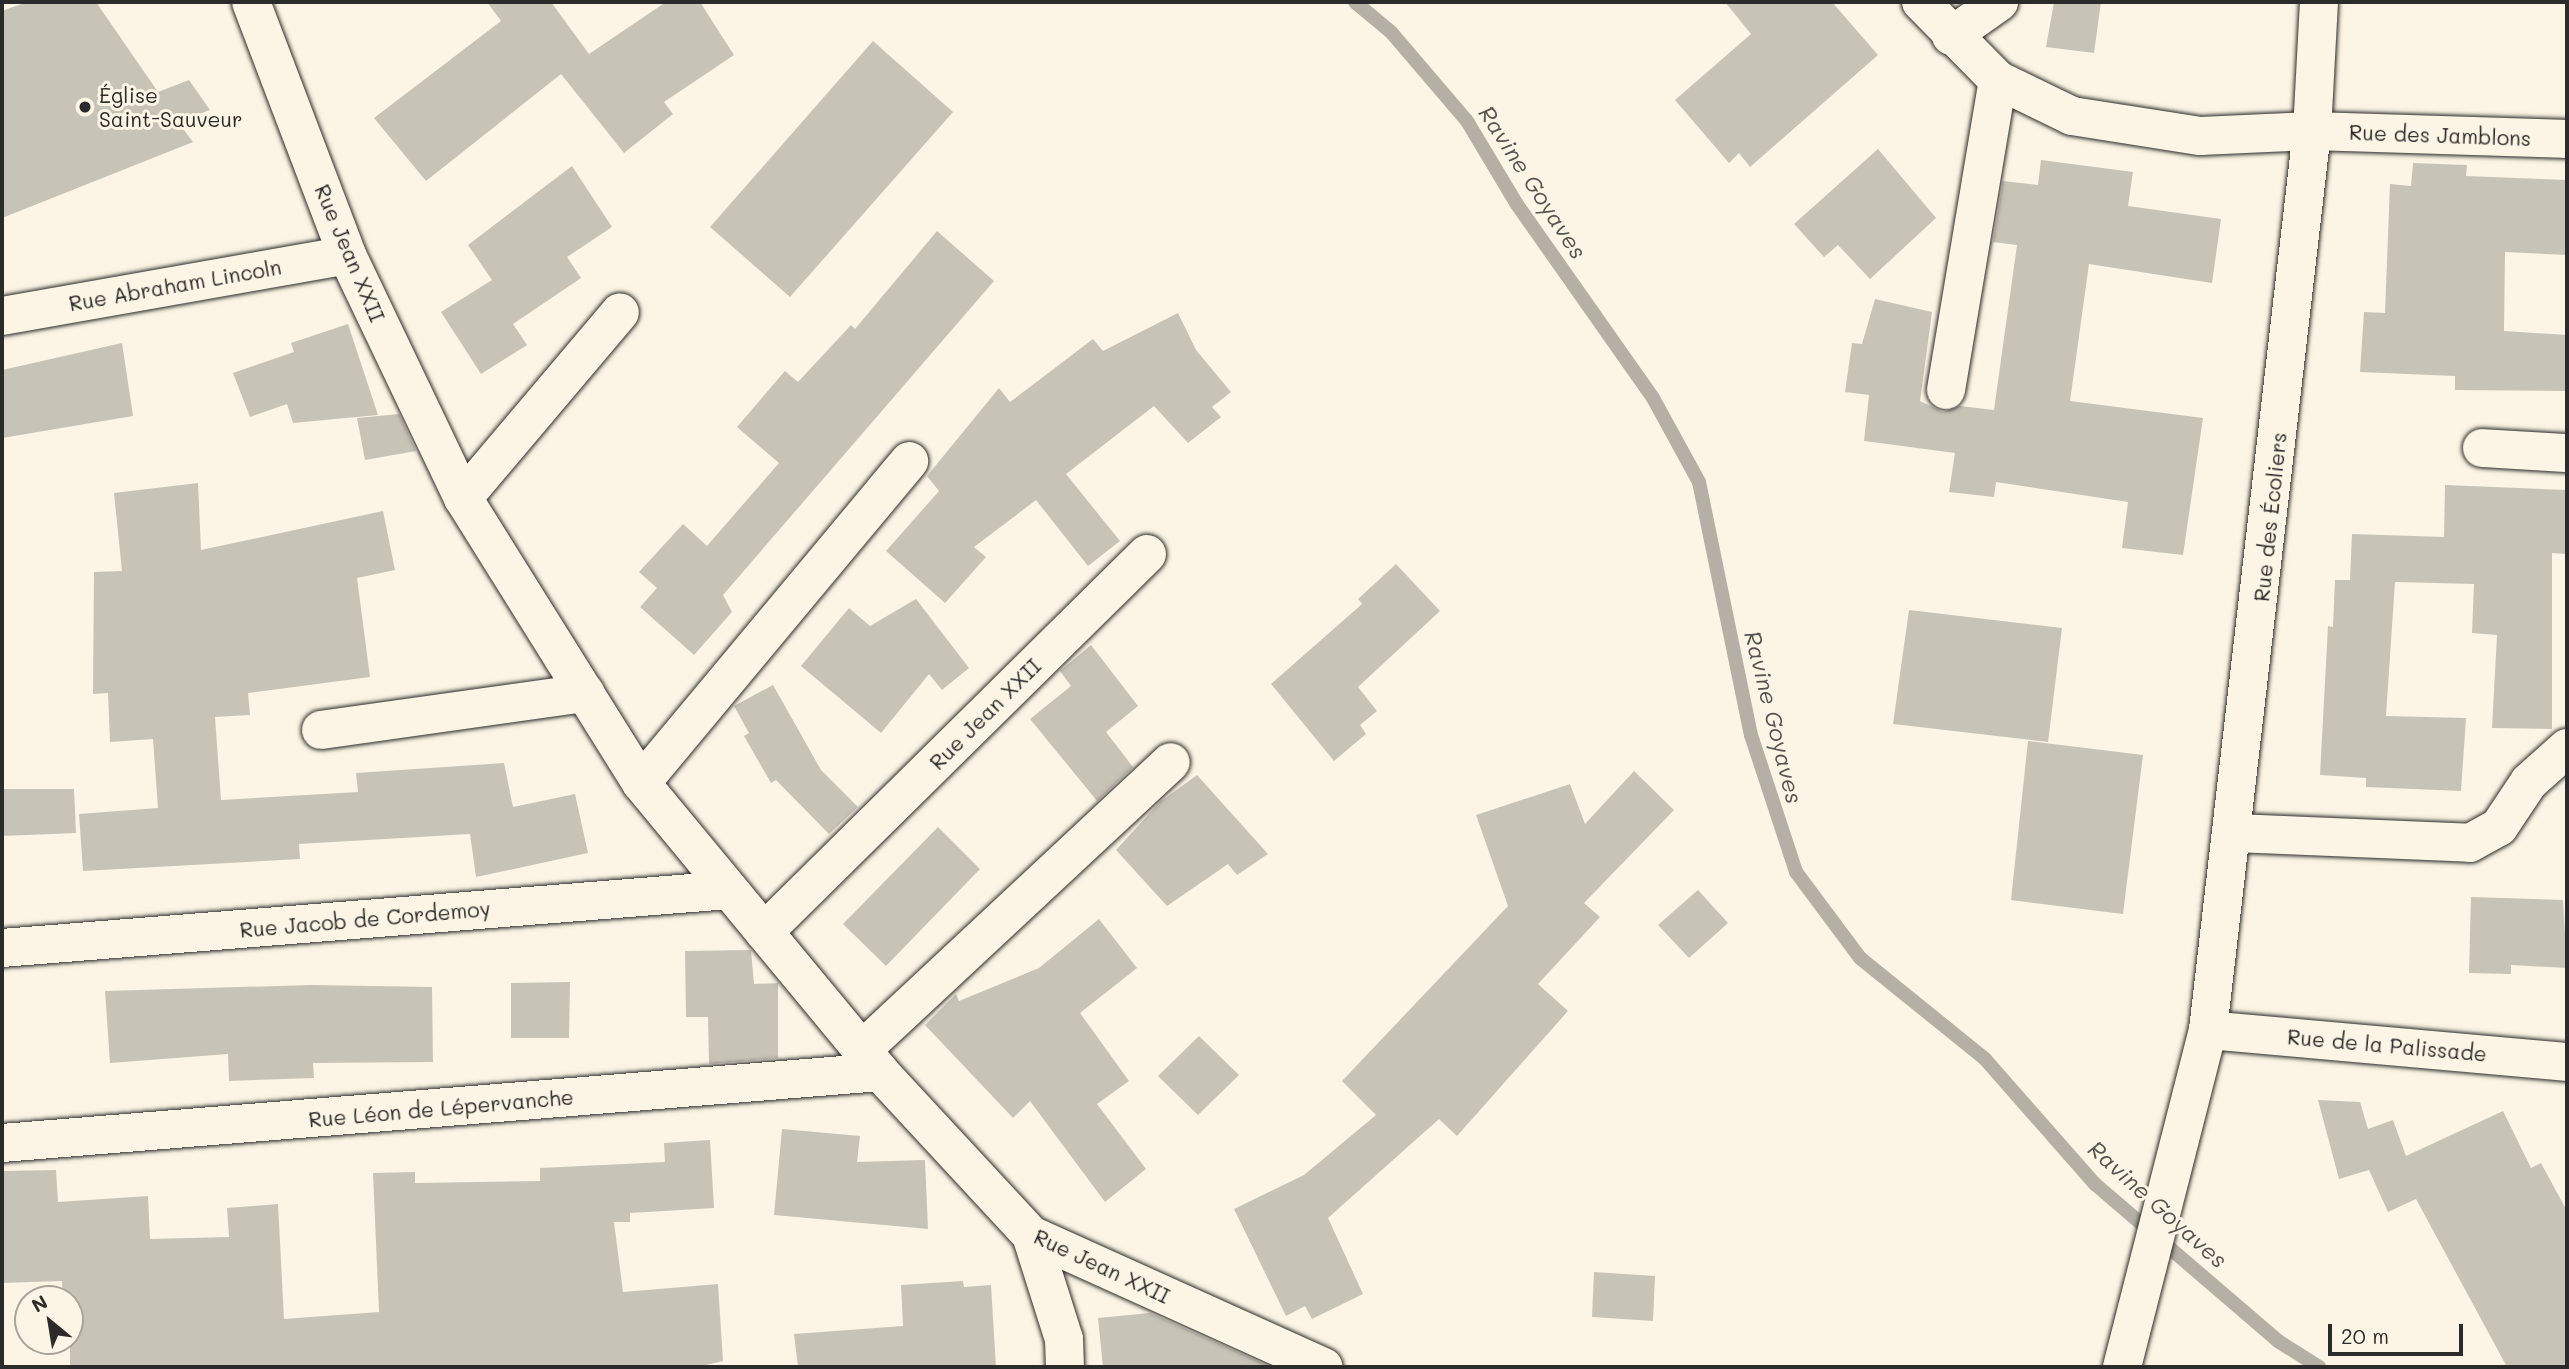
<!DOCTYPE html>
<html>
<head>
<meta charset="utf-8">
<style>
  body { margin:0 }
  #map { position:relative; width:2569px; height:1369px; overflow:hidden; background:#fcf5e5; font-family:Mali,sans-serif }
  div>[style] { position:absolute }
  .stream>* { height:14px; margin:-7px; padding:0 7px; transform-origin:7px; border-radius:7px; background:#b4b0a5 }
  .building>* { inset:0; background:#c8c3b7 }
  .roads { filter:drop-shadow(0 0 2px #2b2b2b) drop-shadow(0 0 2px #2b2b2b) }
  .minor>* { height:38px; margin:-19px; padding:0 19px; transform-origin:19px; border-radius:19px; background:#fcf5e5 }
  .dots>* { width:19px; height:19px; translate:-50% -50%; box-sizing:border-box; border:4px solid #fcf5e5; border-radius:50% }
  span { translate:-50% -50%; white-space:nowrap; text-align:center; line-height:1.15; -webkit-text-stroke:6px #fcf5e5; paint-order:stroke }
  .poi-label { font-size:21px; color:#2b2b2b }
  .left { translate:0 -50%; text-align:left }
  .street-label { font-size:21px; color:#2b2b2b }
  .water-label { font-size:23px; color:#545350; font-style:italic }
  .frame { position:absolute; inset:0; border:4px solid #2b2b2b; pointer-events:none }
  .north { position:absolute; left:14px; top:1285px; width:70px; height:70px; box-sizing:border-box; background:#fcf5e5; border:2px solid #a8a49b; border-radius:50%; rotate:330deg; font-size:19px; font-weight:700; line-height:28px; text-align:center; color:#2b2b2b }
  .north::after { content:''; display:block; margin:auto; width:24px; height:32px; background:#2b2b2b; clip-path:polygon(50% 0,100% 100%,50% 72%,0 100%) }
  .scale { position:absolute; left:2328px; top:1324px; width:135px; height:32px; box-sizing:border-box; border:4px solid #2b2b2b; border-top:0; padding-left:9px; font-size:21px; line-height:24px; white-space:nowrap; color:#2b2b2b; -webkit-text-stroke:5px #fcf5e5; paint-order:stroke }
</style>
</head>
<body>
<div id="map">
  <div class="stream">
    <i style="left:1355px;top:2px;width:47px;rotate:39.8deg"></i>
    <i style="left:1391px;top:32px;width:117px;rotate:49.5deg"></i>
    <i style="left:1467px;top:121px;width:96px;rotate:59.1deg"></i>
    <i style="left:1516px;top:203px;width:238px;rotate:54.9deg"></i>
    <i style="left:1653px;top:398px;width:96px;rotate:61.3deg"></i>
    <i style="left:1699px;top:482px;width:258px;rotate:78.4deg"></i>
    <i style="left:1751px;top:735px;width:144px;rotate:71.8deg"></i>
    <i style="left:1796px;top:872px;width:107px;rotate:53.3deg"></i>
    <i style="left:1860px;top:958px;width:161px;rotate:38.9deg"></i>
    <i style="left:1985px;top:1059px;width:167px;rotate:48.7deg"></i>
    <i style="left:2095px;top:1184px;width:241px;rotate:40.6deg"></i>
    <i style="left:2278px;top:1341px;width:49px;rotate:32.4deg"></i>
  </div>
  <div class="building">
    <i style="clip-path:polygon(27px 2px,96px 2px,158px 92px,189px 80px,210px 110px,178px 122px,193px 142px,2px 218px,2px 11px)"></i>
    <i style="clip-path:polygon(487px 2px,551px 2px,589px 54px,666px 2px,700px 2px,734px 55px,664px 102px,673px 114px,624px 153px,561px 74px,426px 181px,374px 118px,501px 21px)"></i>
    <i style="clip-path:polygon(1725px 2px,1832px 2px,1878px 55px,1750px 167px,1739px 153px,1729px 163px,1675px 100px,1751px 34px)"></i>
    <i style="clip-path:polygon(2054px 2px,2101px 2px,2094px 53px,2046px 47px)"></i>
    <i style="clip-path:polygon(873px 41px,953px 112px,790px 297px,710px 227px)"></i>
    <i style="clip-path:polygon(1878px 149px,1936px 218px,1870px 279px,1838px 245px,1824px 257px,1794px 224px)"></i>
    <i style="clip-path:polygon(2041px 160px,2133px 172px,2128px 206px,2221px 219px,2212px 283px,2089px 264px,2070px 401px,2203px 418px,2183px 555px,2122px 548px,2128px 502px,1996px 482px,1994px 497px,1949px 492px,1955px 453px,1864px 441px,1869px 395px,1845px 392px,1852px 343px,1862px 344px,1875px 299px,1932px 312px,1920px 401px,1943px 412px,1960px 406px,1994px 410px,2017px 245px,1993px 242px,2003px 181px,2038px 185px)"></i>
    <i style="clip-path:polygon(2413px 163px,2467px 165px,2466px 176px,2567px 180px,2567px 255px,2505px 252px,2504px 331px,2567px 335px,2567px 391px,2455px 390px,2455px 376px,2360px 372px,2364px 312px,2385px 313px,2390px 184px,2411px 186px)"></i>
    <i style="clip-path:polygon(572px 166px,612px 227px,567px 257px,581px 278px,513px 324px,527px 345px,481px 374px,441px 312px,492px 280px,468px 245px)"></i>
    <i style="clip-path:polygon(937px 231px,994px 281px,723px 595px,732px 612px,694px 655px,640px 607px,657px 588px,639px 572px,683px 524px,707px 546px,779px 463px,737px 427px,785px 371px,798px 382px,851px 325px,855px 329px)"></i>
    <i style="clip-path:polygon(1178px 313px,1196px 350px,1231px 392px,1212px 407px,1221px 417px,1188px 443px,1154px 406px,1066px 474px,1120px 541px,1088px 566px,1036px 500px,974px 547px,986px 557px,945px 603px,886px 551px,939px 491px,927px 476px,999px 388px,1010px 402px,1093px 339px,1103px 351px)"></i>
    <i style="clip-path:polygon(348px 324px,378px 415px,293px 423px,287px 404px,250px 417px,233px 373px,294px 352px,291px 343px)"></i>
    <i style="clip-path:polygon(122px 343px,133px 416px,2px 438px,2px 370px)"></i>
    <i style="clip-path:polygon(399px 414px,416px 451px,365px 460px,357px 418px)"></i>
    <i style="clip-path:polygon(198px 483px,201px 550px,383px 511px,395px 570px,357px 578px,370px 677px,248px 693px,250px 715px,215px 717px,221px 800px,358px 792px,356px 773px,504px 763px,513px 807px,575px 794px,588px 853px,476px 877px,470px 834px,299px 844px,300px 859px,83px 871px,79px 814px,158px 808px,153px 739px,110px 742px,108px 693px,93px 694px,94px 572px,122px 571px,114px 493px)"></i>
    <i style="clip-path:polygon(2445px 485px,2567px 490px,2567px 554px,2552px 553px,2552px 729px,2492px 728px,2497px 635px,2472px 633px,2474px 584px,2395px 582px,2386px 716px,2466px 718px,2461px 791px,2366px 787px,2366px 778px,2320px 775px,2328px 626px,2333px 627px,2335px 580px,2350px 580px,2352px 534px,2444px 537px)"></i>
    <i style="clip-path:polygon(1396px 564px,1440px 611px,1358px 687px,1377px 711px,1360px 725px,1366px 734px,1334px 761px,1271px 684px,1362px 604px,1358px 599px)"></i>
    <i style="clip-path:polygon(916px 599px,969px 668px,942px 690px,929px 674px,881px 733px,801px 666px,849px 608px,870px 626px)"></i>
    <i style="clip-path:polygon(1909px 610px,2062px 628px,2048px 742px,1893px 724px)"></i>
    <i style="clip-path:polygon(1091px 645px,1138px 706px,1106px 732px,1133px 767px,1097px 801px,1030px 719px,1071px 686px,1060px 671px)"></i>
    <i style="clip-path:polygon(773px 685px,821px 770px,858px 807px,829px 834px,776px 780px,771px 783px,744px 736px,749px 733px,734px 706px)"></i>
    <i style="clip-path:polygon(2028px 741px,2143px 755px,2123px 914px,2011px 900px)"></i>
    <i style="clip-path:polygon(1634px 771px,1674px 810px,1584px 903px,1600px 917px,1538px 984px,1568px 1011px,1457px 1136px,1439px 1119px,1328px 1218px,1363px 1294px,1312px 1319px,1305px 1306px,1286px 1316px,1234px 1209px,1304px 1175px,1376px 1115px,1342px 1081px,1508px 906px,1476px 815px,1570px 784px,1585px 824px)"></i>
    <i style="clip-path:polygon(1197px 775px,1268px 854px,1237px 875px,1228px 864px,1167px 906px,1116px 850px,1160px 802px)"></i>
    <i style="clip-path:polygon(2px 789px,74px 789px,76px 833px,2px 836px)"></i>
    <i style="clip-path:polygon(938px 827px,980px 869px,886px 966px,843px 924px)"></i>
    <i style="clip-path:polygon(1698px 890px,1728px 923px,1689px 958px,1658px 925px)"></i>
    <i style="clip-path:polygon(2471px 897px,2563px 900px,2567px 968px,2511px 965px,2511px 974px,2469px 973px)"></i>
    <i style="clip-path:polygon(1099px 919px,1137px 968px,1080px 1013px,1129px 1081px,1097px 1104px,1146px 1169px,1105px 1202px,1030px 1101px,1013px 1118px,925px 1025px,956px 994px,959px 1001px,1039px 968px)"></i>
    <i style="clip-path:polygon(751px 950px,754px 984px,778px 983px,778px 1058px,709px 1064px,708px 1017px,686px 1017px,685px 951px)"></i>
    <i style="clip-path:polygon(570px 982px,569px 1038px,511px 1038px,511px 983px)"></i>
    <i style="clip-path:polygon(311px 985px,432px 987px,433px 1062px,313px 1063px,314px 1078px,229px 1081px,228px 1054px,110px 1063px,105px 991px)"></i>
    <i style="clip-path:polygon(1199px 1036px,1239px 1075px,1198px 1115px,1158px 1076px)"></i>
    <i style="clip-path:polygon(2318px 1100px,2360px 1102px,2368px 1129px,2393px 1120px,2406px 1156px,2503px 1111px,2531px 1168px,2541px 1163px,2567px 1211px,2567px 1367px,2507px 1367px,2416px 1199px,2388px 1212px,2369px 1170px,2339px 1179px)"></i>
    <i style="clip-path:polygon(782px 1129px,860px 1136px,857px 1162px,925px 1160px,928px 1229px,774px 1215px)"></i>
    <i style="clip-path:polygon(710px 1140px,714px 1208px,630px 1213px,630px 1222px,614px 1222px,623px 1292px,718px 1284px,723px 1361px,697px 1367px,70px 1367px,70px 1299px,63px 1299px,62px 1281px,2px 1283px,2px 1171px,56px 1170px,58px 1202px,148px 1196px,150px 1239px,229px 1237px,227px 1208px,278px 1204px,284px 1319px,379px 1312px,373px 1173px,415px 1172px,415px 1183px,540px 1181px,540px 1168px,665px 1162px,664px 1143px)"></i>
    <i style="clip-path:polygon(1594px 1272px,1655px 1276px,1653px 1321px,1592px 1317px)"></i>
    <i style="clip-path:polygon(963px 1281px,964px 1287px,991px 1285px,996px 1367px,798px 1367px,794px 1334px,903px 1326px,901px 1285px)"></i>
    <i style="clip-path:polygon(1150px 1313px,1271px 1367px,1103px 1367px,1098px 1318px)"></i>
  </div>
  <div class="roads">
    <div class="minor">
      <i style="left:251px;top:2px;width:271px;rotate:69.2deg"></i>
      <i style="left:347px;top:255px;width:269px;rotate:64.5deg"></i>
      <i style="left:463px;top:498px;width:336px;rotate:58deg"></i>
      <i style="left:641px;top:783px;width:375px;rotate:50.4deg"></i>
      <i style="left:880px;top:1072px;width:222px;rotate:47.2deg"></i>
      <i style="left:1031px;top:1235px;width:321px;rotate:24.3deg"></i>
      <i style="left:1921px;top:2px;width:110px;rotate:45.4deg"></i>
      <i style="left:1998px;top:80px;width:82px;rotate:25.9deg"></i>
      <i style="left:2072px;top:116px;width:130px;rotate:8.9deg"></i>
      <i style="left:2200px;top:136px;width:112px;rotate:-2.6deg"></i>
      <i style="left:2312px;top:131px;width:255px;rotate:1.8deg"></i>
      <i style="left:1951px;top:36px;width:59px;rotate:-35.3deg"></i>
      <i style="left:2px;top:316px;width:350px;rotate:-10deg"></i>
      <i style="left:1946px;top:390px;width:314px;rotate:-80.5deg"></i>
      <i style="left:2482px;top:448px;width:85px;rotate:3.4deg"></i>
      <i style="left:463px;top:498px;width:243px;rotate:-49.8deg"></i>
      <i style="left:321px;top:730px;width:267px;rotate:-8deg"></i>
      <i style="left:641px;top:783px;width:419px;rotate:-50.2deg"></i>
      <i style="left:2235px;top:833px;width:235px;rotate:2.4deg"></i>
      <i style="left:2470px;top:843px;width:33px;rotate:-29deg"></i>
      <i style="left:2499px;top:827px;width:54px;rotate:-56.3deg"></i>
      <i style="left:2529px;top:782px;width:51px;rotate:-41.8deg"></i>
      <i style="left:764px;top:932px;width:538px;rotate:-44.62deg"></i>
      <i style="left:2px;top:948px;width:729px;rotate:-4.56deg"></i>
      <i style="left:2208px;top:1030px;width:360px;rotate:5.1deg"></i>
      <i style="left:862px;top:1050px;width:422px;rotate:-43deg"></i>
      <i style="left:2px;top:1143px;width:881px;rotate:-4.62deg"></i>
      <i style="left:1031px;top:1235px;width:109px;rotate:72.4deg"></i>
      <i style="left:1064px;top:1339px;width:28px;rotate:88deg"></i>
      <i style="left:2122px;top:1367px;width:348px;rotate:-75.7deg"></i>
      <i style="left:2208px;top:1030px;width:905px;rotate:-83.4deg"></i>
      <i style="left:2312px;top:131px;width:129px;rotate:-86.9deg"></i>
    </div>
  </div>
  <div class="dots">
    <i style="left:85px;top:107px;background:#2b2b2b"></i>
  </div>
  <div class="poi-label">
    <span class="left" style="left:99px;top:107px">Église<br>Saint-Sauveur</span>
  </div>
  <div class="street-label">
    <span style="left:2440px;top:135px;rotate:2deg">Rue des Jamblons</span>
    <span style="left:350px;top:253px;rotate:67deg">Rue Jean XXII</span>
    <span style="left:175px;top:285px;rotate:-10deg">Rue Abraham Lincoln</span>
    <span style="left:2270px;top:517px;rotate:-84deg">Rue des Écoliers</span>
    <span style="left:985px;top:714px;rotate:-45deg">Rue Jean XXII</span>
    <span style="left:365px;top:919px;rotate:-5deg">Rue Jacob de Cordemoy</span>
    <span style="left:2387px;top:1045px;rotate:5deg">Rue de la Palissade</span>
    <span style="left:441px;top:1108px;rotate:-5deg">Rue Léon de Lépervanche</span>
    <span style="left:1102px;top:1266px;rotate:25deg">Rue Jean XXII</span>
  </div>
  <div class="water-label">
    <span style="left:1533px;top:182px;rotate:57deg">Ravine Goyaves</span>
    <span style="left:1774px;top:717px;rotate:76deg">Ravine Goyaves</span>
    <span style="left:2158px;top:1204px;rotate:42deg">Ravine Goyaves</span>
  </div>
  <div class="frame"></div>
  <div class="north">N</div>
  <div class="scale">20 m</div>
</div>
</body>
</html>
